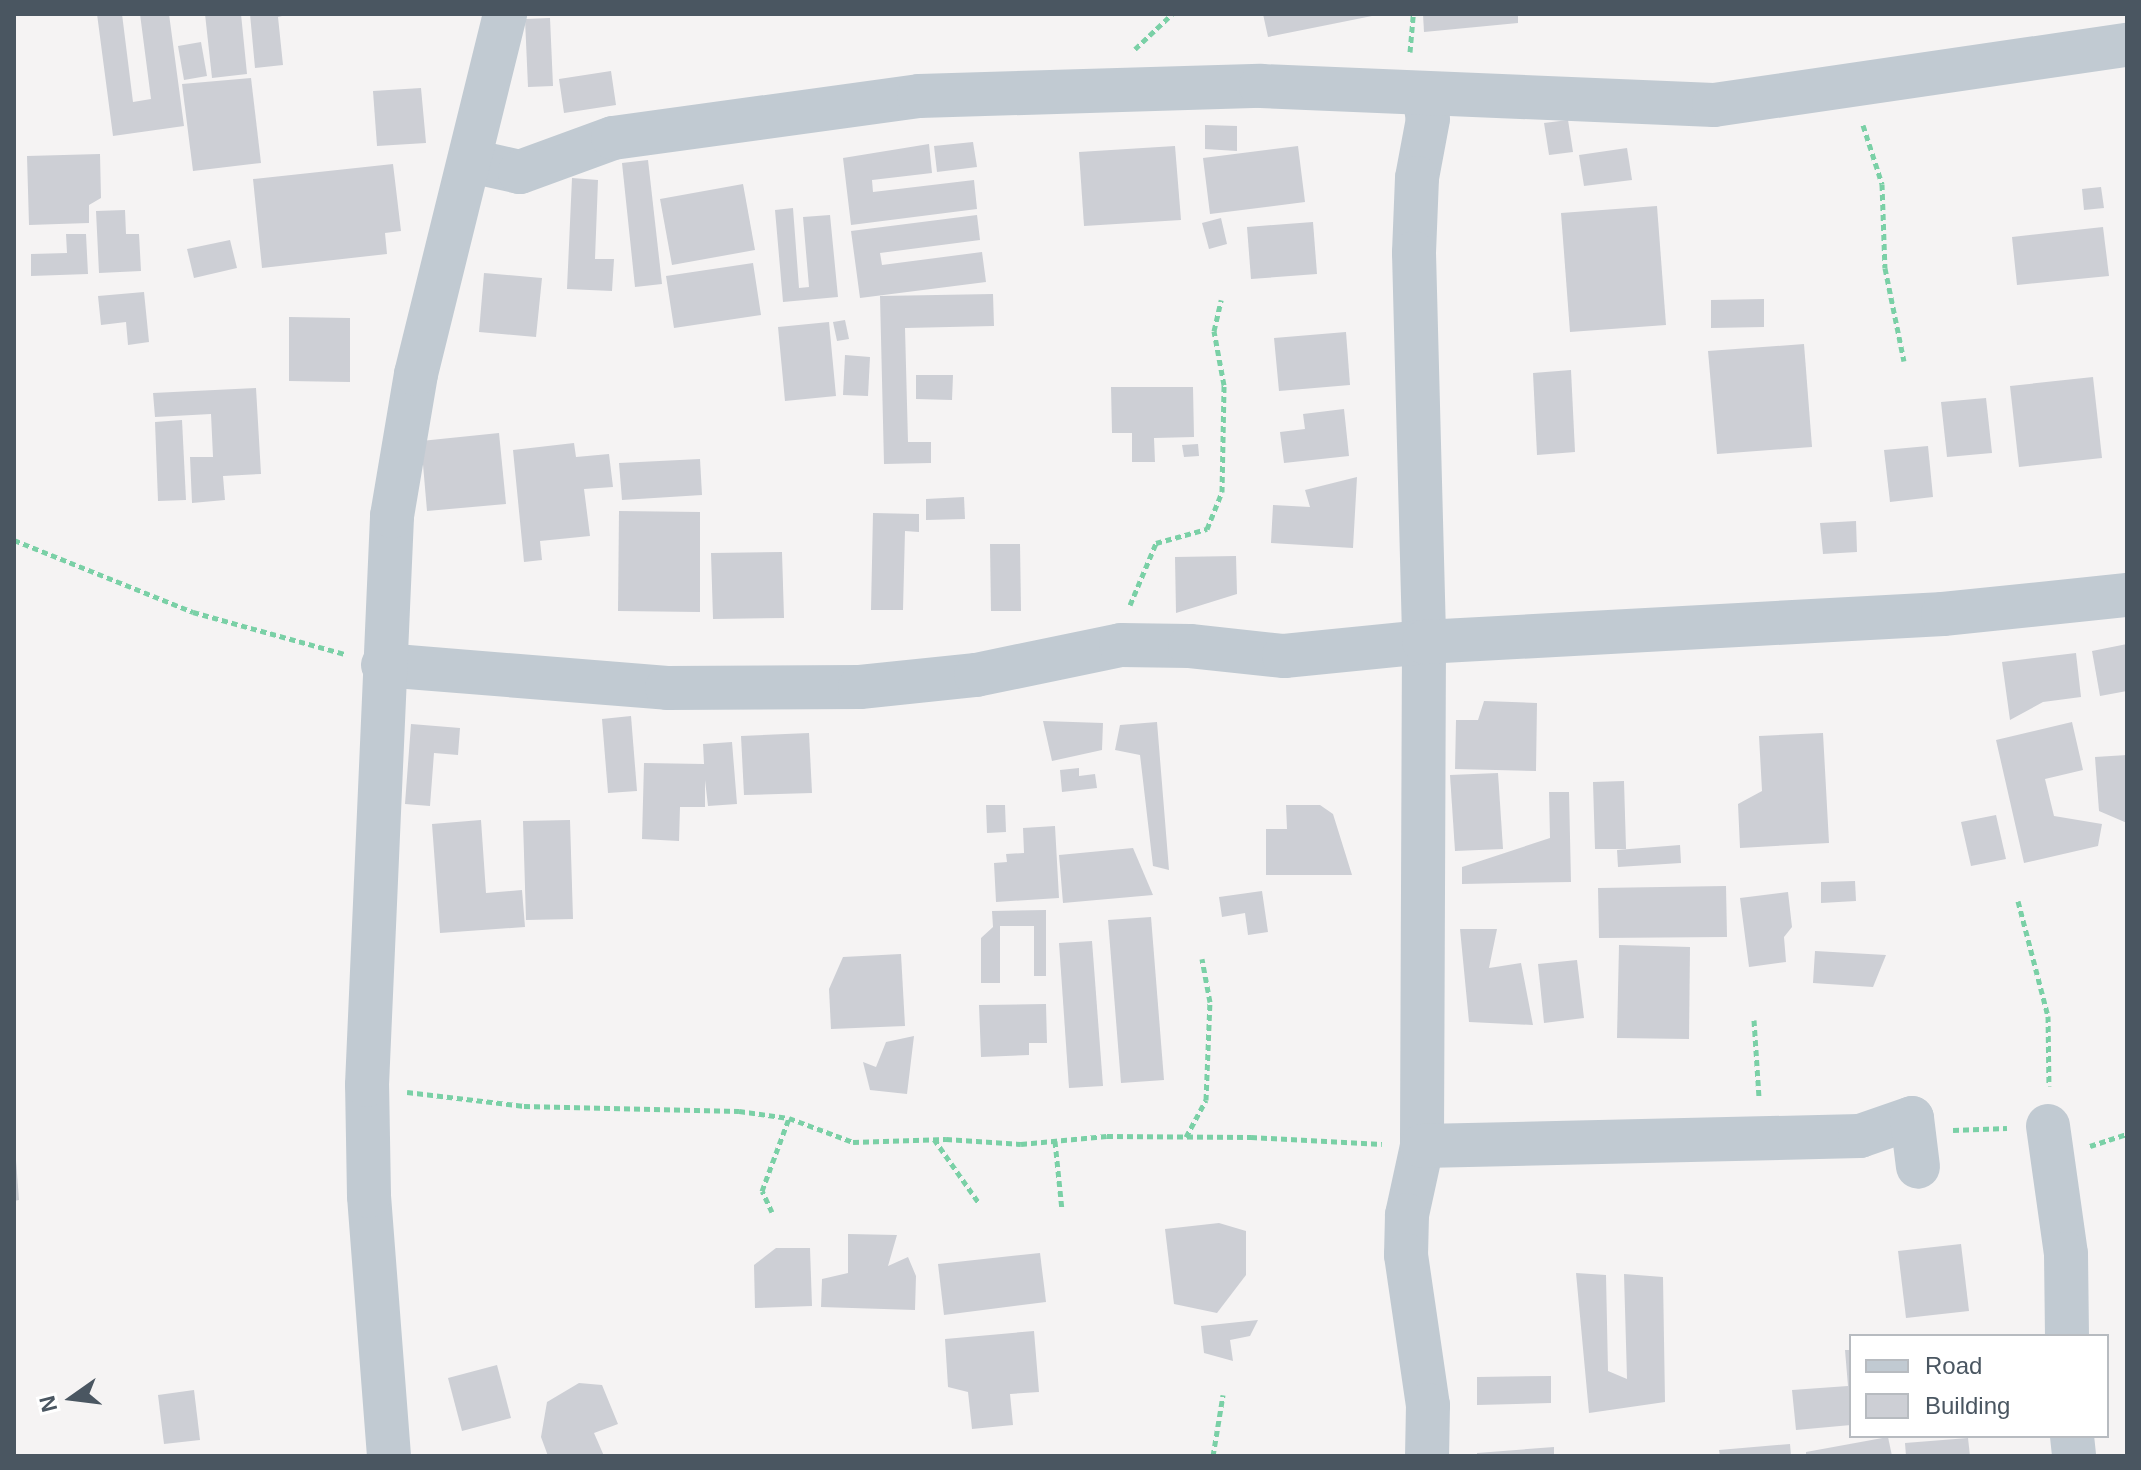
<!DOCTYPE html>
<html>
<head>
<meta charset="utf-8">
<style>
  body { margin:0 }
  #map { position:relative; width:2141px; height:1470px; overflow:hidden; background:#f5f3f3; font-family:Helvetica,sans-serif }
  div>[style] { position:absolute }
  .building>* { inset:0; background:#cdcfd5 }
  .path>* { height:5px; margin-top:-2.5px; transform-origin:0; background:repeating-linear-gradient(90deg,#7ad0a6 0 6px,transparent 0 10px) }
  .minor>* { height:44px; margin:-22px; padding:0 22px; transform-origin:22px; border-radius:22px; background:#c1cad2 }
  span { translate:-50% -50%; white-space:nowrap; text-align:center; line-height:1.15; -webkit-text-stroke:6px #fff; paint-order:stroke }
  .frame { position:absolute; inset:0; border:16px solid #4a5661; pointer-events:none }
  .legend { position:absolute; left:1849px; top:1334px; width:260px; height:104px; box-sizing:border-box; background:#fff; border:2px solid #b7bbc0; margin:0; padding:10px 14px; list-style:none; font-size:24px; color:#4a5661 }
  .legend li { display:flex; align-items:center; gap:16px; height:40px }
  .legend b { width:40px; border:2px solid #b7bbc0 }
  .north { position:absolute; left:32px; top:1358px; width:80px; height:80px; -webkit-text-stroke:6px #fff; paint-order:stroke; rotate:256deg; font-size:22px; font-weight:700; line-height:32px; text-align:center; color:#4a5661 }
  .north::after { content:''; display:block; margin:auto; width:28px; height:36px; background:#4a5661; clip-path:polygon(50% 0,100% 100%,50% 72%,0 100%) }
</style>
</head>
<body>
<div id="map">
  <div class="building">
    <i style="clip-path:polygon(97px 14px,122px 14px,133px 102px,151px 99px,140px 14px,169px 14px,184px 126px,113px 136px)"></i>
    <i style="clip-path:polygon(205px 14px,241px 14px,247px 74px,212px 78px)"></i>
    <i style="clip-path:polygon(250px 14px,290px 14px,278px 17px,283px 65px,255px 68px)"></i>
    <i style="clip-path:polygon(1263px 14px,1377px 14px,1377px 15px,1268px 37px)"></i>
    <i style="clip-path:polygon(1423px 14px,1518px 14px,1518px 23px,1424px 32px)"></i>
    <i style="clip-path:polygon(550px 18px,553px 86px,528px 87px,525px 19px)"></i>
    <i style="clip-path:polygon(201px 42px,207px 76px,184px 80px,178px 46px)"></i>
    <i style="clip-path:polygon(611px 71px,616px 105px,564px 113px,559px 79px)"></i>
    <i style="clip-path:polygon(251px 78px,261px 163px,193px 171px,182px 84px)"></i>
    <i style="clip-path:polygon(421px 88px,426px 143px,377px 146px,373px 91px)"></i>
    <i style="clip-path:polygon(1568px 120px,1573px 152px,1549px 155px,1544px 123px)"></i>
    <i style="clip-path:polygon(1205px 125px,1237px 126px,1237px 151px,1205px 149px)"></i>
    <i style="clip-path:polygon(973px 142px,977px 167px,937px 172px,934px 146px)"></i>
    <i style="clip-path:polygon(929px 144px,932px 173px,872px 180px,873px 192px,974px 180px,977px 209px,851px 225px,843px 158px)"></i>
    <i style="clip-path:polygon(1175px 146px,1181px 220px,1084px 226px,1079px 152px)"></i>
    <i style="clip-path:polygon(1298px 146px,1305px 202px,1210px 214px,1203px 158px)"></i>
    <i style="clip-path:polygon(1627px 148px,1632px 180px,1584px 186px,1579px 155px)"></i>
    <i style="clip-path:polygon(100px 154px,101px 198px,89px 205px,89px 223px,29px 225px,27px 156px)"></i>
    <i style="clip-path:polygon(648px 160px,662px 284px,635px 287px,622px 163px)"></i>
    <i style="clip-path:polygon(393px 164px,401px 231px,385px 233px,387px 254px,262px 268px,253px 179px)"></i>
    <i style="clip-path:polygon(572px 178px,598px 180px,595px 259px,614px 259px,612px 291px,567px 289px)"></i>
    <i style="clip-path:polygon(743px 184px,755px 250px,672px 265px,660px 199px)"></i>
    <i style="clip-path:polygon(2101px 187px,2104px 208px,2084px 210px,2082px 189px)"></i>
    <i style="clip-path:polygon(1657px 206px,1666px 325px,1570px 332px,1561px 213px)"></i>
    <i style="clip-path:polygon(793px 208px,799px 288px,809px 287px,803px 217px,830px 215px,838px 297px,783px 302px,775px 210px)"></i>
    <i style="clip-path:polygon(125px 210px,126px 234px,139px 234px,141px 271px,99px 273px,96px 211px)"></i>
    <i style="clip-path:polygon(977px 215px,980px 240px,880px 253px,882px 265px,982px 252px,986px 282px,860px 298px,851px 231px)"></i>
    <i style="clip-path:polygon(1221px 218px,1227px 244px,1209px 249px,1202px 223px)"></i>
    <i style="clip-path:polygon(1313px 222px,1317px 274px,1251px 279px,1247px 227px)"></i>
    <i style="clip-path:polygon(2103px 227px,2109px 276px,2017px 285px,2012px 237px)"></i>
    <i style="clip-path:polygon(66px 234px,86px 234px,88px 274px,31px 276px,31px 254px,67px 253px)"></i>
    <i style="clip-path:polygon(230px 240px,237px 268px,194px 278px,187px 249px)"></i>
    <i style="clip-path:polygon(753px 263px,761px 315px,674px 328px,666px 276px)"></i>
    <i style="clip-path:polygon(484px 273px,542px 278px,536px 337px,479px 332px)"></i>
    <i style="clip-path:polygon(144px 292px,149px 342px,128px 345px,126px 322px,101px 325px,98px 296px)"></i>
    <i style="clip-path:polygon(993px 294px,994px 326px,905px 328px,908px 442px,931px 442px,931px 463px,884px 464px,880px 296px)"></i>
    <i style="clip-path:polygon(1764px 299px,1764px 327px,1711px 328px,1711px 300px)"></i>
    <i style="clip-path:polygon(289px 317px,350px 318px,350px 382px,289px 381px)"></i>
    <i style="clip-path:polygon(845px 320px,849px 339px,837px 341px,833px 322px)"></i>
    <i style="clip-path:polygon(829px 322px,836px 396px,785px 401px,778px 327px)"></i>
    <i style="clip-path:polygon(1346px 332px,1350px 385px,1279px 391px,1274px 338px)"></i>
    <i style="clip-path:polygon(1804px 344px,1812px 447px,1717px 454px,1708px 351px)"></i>
    <i style="clip-path:polygon(845px 355px,870px 357px,868px 396px,843px 395px)"></i>
    <i style="clip-path:polygon(1571px 370px,1575px 452px,1537px 455px,1533px 373px)"></i>
    <i style="clip-path:polygon(916px 375px,953px 375px,952px 400px,916px 399px)"></i>
    <i style="clip-path:polygon(2093px 377px,2102px 458px,2019px 467px,2010px 386px)"></i>
    <i style="clip-path:polygon(1111px 387px,1193px 387px,1194px 437px,1154px 438px,1155px 462px,1132px 462px,1132px 433px,1112px 433px)"></i>
    <i style="clip-path:polygon(256px 388px,261px 474px,223px 476px,225px 500px,192px 503px,190px 457px,213px 457px,211px 414px,155px 417px,153px 393px)"></i>
    <i style="clip-path:polygon(1986px 398px,1992px 453px,1947px 457px,1941px 402px)"></i>
    <i style="clip-path:polygon(1344px 409px,1349px 456px,1284px 463px,1280px 432px,1305px 429px,1303px 414px)"></i>
    <i style="clip-path:polygon(182px 420px,186px 500px,158px 501px,155px 422px)"></i>
    <i style="clip-path:polygon(499px 433px,506px 504px,427px 511px,421px 441px)"></i>
    <i style="clip-path:polygon(574px 443px,576px 457px,609px 454px,613px 487px,584px 489px,590px 536px,540px 541px,542px 560px,524px 562px,513px 450px)"></i>
    <i style="clip-path:polygon(1198px 444px,1199px 456px,1184px 457px,1182px 445px)"></i>
    <i style="clip-path:polygon(1928px 446px,1933px 497px,1890px 502px,1884px 450px)"></i>
    <i style="clip-path:polygon(700px 459px,702px 495px,622px 500px,619px 463px)"></i>
    <i style="clip-path:polygon(1357px 477px,1353px 548px,1271px 543px,1273px 505px,1310px 507px,1305px 490px)"></i>
    <i style="clip-path:polygon(964px 497px,965px 519px,926px 520px,926px 499px)"></i>
    <i style="clip-path:polygon(619px 511px,700px 512px,700px 612px,618px 611px)"></i>
    <i style="clip-path:polygon(873px 513px,919px 514px,919px 532px,905px 531px,903px 610px,871px 610px)"></i>
    <i style="clip-path:polygon(1856px 521px,1857px 552px,1823px 554px,1820px 523px)"></i>
    <i style="clip-path:polygon(990px 544px,1020px 544px,1021px 611px,991px 611px)"></i>
    <i style="clip-path:polygon(782px 552px,784px 618px,713px 619px,711px 553px)"></i>
    <i style="clip-path:polygon(1236px 556px,1237px 594px,1176px 613px,1175px 557px)"></i>
    <i style="clip-path:polygon(2127px 644px,2127px 691px,2100px 696px,2092px 651px)"></i>
    <i style="clip-path:polygon(2076px 653px,2081px 697px,2043px 702px,2010px 720px,2002px 662px)"></i>
    <i style="clip-path:polygon(1484px 701px,1537px 703px,1536px 771px,1455px 769px,1456px 720px,1478px 720px)"></i>
    <i style="clip-path:polygon(631px 716px,637px 791px,608px 793px,602px 719px)"></i>
    <i style="clip-path:polygon(1043px 721px,1103px 723px,1102px 750px,1052px 761px)"></i>
    <i style="clip-path:polygon(1157px 722px,1169px 870px,1153px 866px,1140px 755px,1115px 750px,1120px 725px)"></i>
    <i style="clip-path:polygon(2072px 722px,2083px 770px,2045px 779px,2054px 816px,2102px 824px,2098px 846px,2024px 863px,1996px 740px)"></i>
    <i style="clip-path:polygon(411px 724px,460px 728px,458px 755px,434px 753px,430px 806px,405px 804px)"></i>
    <i style="clip-path:polygon(809px 733px,812px 793px,744px 795px,741px 736px)"></i>
    <i style="clip-path:polygon(1823px 733px,1829px 843px,1740px 848px,1738px 804px,1762px 791px,1759px 736px)"></i>
    <i style="clip-path:polygon(732px 742px,737px 804px,708px 806px,705px 780px,705px 807px,680px 807px,679px 841px,642px 839px,644px 763px,704px 764px,703px 744px)"></i>
    <i style="clip-path:polygon(2127px 755px,2127px 823px,2099px 811px,2095px 757px)"></i>
    <i style="clip-path:polygon(1079px 768px,1079px 776px,1095px 774px,1097px 788px,1062px 792px,1060px 770px)"></i>
    <i style="clip-path:polygon(1498px 773px,1503px 849px,1455px 851px,1450px 775px)"></i>
    <i style="clip-path:polygon(1624px 781px,1626px 849px,1595px 849px,1593px 782px)"></i>
    <i style="clip-path:polygon(1549px 792px,1569px 792px,1571px 882px,1462px 884px,1462px 867px,1550px 838px)"></i>
    <i style="clip-path:polygon(986px 805px,1005px 805px,1006px 832px,987px 833px)"></i>
    <i style="clip-path:polygon(1286px 805px,1320px 805px,1333px 814px,1352px 875px,1266px 875px,1266px 829px,1287px 829px)"></i>
    <i style="clip-path:polygon(1996px 815px,2006px 859px,1971px 866px,1961px 822px)"></i>
    <i style="clip-path:polygon(481px 820px,486px 893px,522px 890px,525px 927px,440px 933px,432px 824px)"></i>
    <i style="clip-path:polygon(570px 820px,573px 919px,526px 920px,523px 821px)"></i>
    <i style="clip-path:polygon(1055px 826px,1059px 898px,996px 902px,994px 863px,1007px 862px,1006px 854px,1024px 853px,1023px 828px)"></i>
    <i style="clip-path:polygon(1680px 845px,1681px 863px,1618px 867px,1617px 850px)"></i>
    <i style="clip-path:polygon(1133px 848px,1153px 895px,1063px 903px,1059px 855px)"></i>
    <i style="clip-path:polygon(1855px 881px,1856px 901px,1821px 903px,1821px 882px)"></i>
    <i style="clip-path:polygon(1726px 886px,1727px 937px,1599px 938px,1598px 888px)"></i>
    <i style="clip-path:polygon(1262px 891px,1268px 932px,1248px 935px,1245px 913px,1222px 917px,1219px 897px)"></i>
    <i style="clip-path:polygon(1788px 892px,1792px 927px,1784px 937px,1786px 962px,1749px 967px,1740px 898px)"></i>
    <i style="clip-path:polygon(1046px 910px,1046px 976px,1034px 976px,1034px 926px,1000px 926px,1000px 983px,981px 983px,981px 938px,993px 927px,992px 911px)"></i>
    <i style="clip-path:polygon(1151px 917px,1164px 1080px,1121px 1083px,1108px 920px)"></i>
    <i style="clip-path:polygon(1460px 929px,1497px 929px,1489px 968px,1521px 963px,1533px 1025px,1469px 1022px)"></i>
    <i style="clip-path:polygon(1092px 941px,1103px 1086px,1069px 1088px,1059px 943px)"></i>
    <i style="clip-path:polygon(1619px 945px,1690px 947px,1689px 1039px,1617px 1038px)"></i>
    <i style="clip-path:polygon(1815px 951px,1886px 955px,1873px 987px,1813px 983px)"></i>
    <i style="clip-path:polygon(901px 954px,905px 1026px,831px 1029px,829px 989px,843px 957px)"></i>
    <i style="clip-path:polygon(1577px 960px,1584px 1018px,1544px 1023px,1538px 964px)"></i>
    <i style="clip-path:polygon(1046px 1004px,1047px 1043px,1029px 1043px,1029px 1055px,981px 1057px,979px 1005px)"></i>
    <i style="clip-path:polygon(914px 1036px,907px 1094px,870px 1090px,863px 1062px,876px 1067px,886px 1042px)"></i>
    <i style="clip-path:polygon(14px 1134px,19px 1200px,14px 1201px)"></i>
    <i style="clip-path:polygon(1219px 1223px,1246px 1231px,1246px 1275px,1217px 1313px,1174px 1304px,1165px 1229px)"></i>
    <i style="clip-path:polygon(848px 1234px,897px 1235px,888px 1266px,908px 1257px,916px 1276px,915px 1310px,821px 1307px,822px 1279px,848px 1273px)"></i>
    <i style="clip-path:polygon(1961px 1244px,1969px 1311px,1906px 1318px,1898px 1251px)"></i>
    <i style="clip-path:polygon(776px 1248px,810px 1248px,812px 1306px,755px 1308px,754px 1265px)"></i>
    <i style="clip-path:polygon(1040px 1253px,1046px 1302px,944px 1315px,938px 1264px)"></i>
    <i style="clip-path:polygon(1576px 1273px,1606px 1275px,1608px 1371px,1627px 1379px,1624px 1274px,1663px 1277px,1665px 1402px,1589px 1413px)"></i>
    <i style="clip-path:polygon(1258px 1320px,1250px 1336px,1230px 1340px,1233px 1361px,1204px 1353px,1201px 1326px)"></i>
    <i style="clip-path:polygon(1034px 1331px,1039px 1392px,1010px 1394px,1013px 1425px,972px 1429px,968px 1392px,948px 1387px,945px 1339px)"></i>
    <i style="clip-path:polygon(1845px 1350px,1851px 1350px,1851px 1425px,1796px 1430px,1792px 1390px,1848px 1386px)"></i>
    <i style="clip-path:polygon(497px 1365px,511px 1418px,462px 1431px,448px 1378px)"></i>
    <i style="clip-path:polygon(1551px 1376px,1551px 1403px,1477px 1405px,1477px 1377px)"></i>
    <i style="clip-path:polygon(579px 1383px,602px 1385px,618px 1424px,594px 1433px,604px 1456px,548px 1456px,541px 1437px,547px 1402px)"></i>
    <i style="clip-path:polygon(194px 1390px,200px 1440px,164px 1444px,158px 1395px)"></i>
    <i style="clip-path:polygon(1888px 1437px,1892px 1456px,1806px 1456px,1806px 1452px)"></i>
    <i style="clip-path:polygon(1968px 1438px,1970px 1456px,1906px 1456px,1905px 1443px)"></i>
    <i style="clip-path:polygon(1790px 1444px,1791px 1456px,1720px 1456px,1719px 1450px)"></i>
    <i style="clip-path:polygon(1554px 1447px,1554px 1456px,1477px 1456px,1477px 1453px)"></i>
  </div>
  <div class="path">
    <i style="left:1135px;top:49px;width:51px;rotate:-43.4deg"></i>
    <i style="left:1410px;top:52px;width:38px;rotate:-85deg"></i>
    <i style="left:1863px;top:125px;width:62px;rotate:72.1deg"></i>
    <i style="left:1882px;top:184px;width:84px;rotate:88deg"></i>
    <i style="left:1885px;top:268px;width:95px;rotate:78.5deg"></i>
    <i style="left:14px;top:540px;width:193px;rotate:21.9deg"></i>
    <i style="left:193px;top:612px;width:157px;rotate:15.5deg"></i>
    <i style="left:1130px;top:605px;width:67px;rotate:-67.2deg"></i>
    <i style="left:1156px;top:543px;width:53px;rotate:-15.4deg"></i>
    <i style="left:1207px;top:529px;width:40px;rotate:-68deg"></i>
    <i style="left:1222px;top:492px;width:107px;rotate:-88.9deg"></i>
    <i style="left:1224px;top:385px;width:55px;rotate:-100.5deg"></i>
    <i style="left:1214px;top:331px;width:32px;rotate:-77deg"></i>
    <i style="left:2018px;top:901px;width:119px;rotate:75.4deg"></i>
    <i style="left:2048px;top:1016px;width:70px;rotate:89.2deg"></i>
    <i style="left:1754px;top:1020px;width:78px;rotate:86.3deg"></i>
    <i style="left:407px;top:1092px;width:118px;rotate:6.8deg"></i>
    <i style="left:524px;top:1106px;width:215px;rotate:1.3deg"></i>
    <i style="left:739px;top:1111px;width:50px;rotate:8deg"></i>
    <i style="left:789px;top:1118px;width:68px;rotate:20.6deg"></i>
    <i style="left:853px;top:1142px;width:93px;rotate:-1.8deg"></i>
    <i style="left:946px;top:1139px;width:75px;rotate:3.8deg"></i>
    <i style="left:1021px;top:1144px;width:86px;rotate:-5.3deg"></i>
    <i style="left:1107px;top:1136px;width:144px;rotate:0.4deg"></i>
    <i style="left:1251px;top:1137px;width:131px;rotate:3.1deg"></i>
    <i style="left:1953px;top:1130px;width:54px;rotate:-2.1deg"></i>
    <i style="left:1186px;top:1137px;width:42px;rotate:-61.6deg"></i>
    <i style="left:1206px;top:1100px;width:98px;rotate:-87.7deg"></i>
    <i style="left:1210px;top:1002px;width:44px;rotate:-100.5deg"></i>
    <i style="left:934px;top:1139px;width:78px;rotate:54.9deg"></i>
    <i style="left:1055px;top:1141px;width:69px;rotate:84.2deg"></i>
    <i style="left:2090px;top:1146px;width:39px;rotate:-18deg"></i>
    <i style="left:772px;top:1212px;width:23px;rotate:-115deg"></i>
    <i style="left:762px;top:1191px;width:78px;rotate:-69.7deg"></i>
    <i style="left:1213px;top:1456px;width:62px;rotate:-80.7deg"></i>
  </div>
  <div class="minor">
    <i style="left:1424px;top:95px;width:24px;rotate:81deg"></i>
    <i style="left:1428px;top:119px;width:60px;rotate:100.6deg"></i>
    <i style="left:1417px;top:178px;width:75px;rotate:92.3deg"></i>
    <i style="left:1414px;top:253px;width:389px;rotate:88.5deg"></i>
    <i style="left:1424px;top:642px;width:504px;rotate:90.23deg"></i>
    <i style="left:1422px;top:1146px;width:71px;rotate:102.3deg"></i>
    <i style="left:1407px;top:1215px;width:40px;rotate:91.4deg"></i>
    <i style="left:1406px;top:1255px;width:152px;rotate:81.7deg"></i>
    <i style="left:1428px;top:1405px;width:51px;rotate:91.1deg"></i>
    <i style="left:471px;top:161px;width:50px;rotate:12.7deg"></i>
    <i style="left:520px;top:172px;width:99px;rotate:-20.1deg"></i>
    <i style="left:613px;top:138px;width:309px;rotate:-7.8deg"></i>
    <i style="left:919px;top:96px;width:342px;rotate:-1.7deg"></i>
    <i style="left:1261px;top:86px;width:453px;rotate:2.4deg"></i>
    <i style="left:1714px;top:105px;width:417px;rotate:-8.3deg"></i>
    <i style="left:383px;top:665px;width:285px;rotate:4.6deg"></i>
    <i style="left:667px;top:688px;width:193px;rotate:-0.3deg"></i>
    <i style="left:860px;top:687px;width:117px;rotate:-5.9deg"></i>
    <i style="left:976px;top:675px;width:148px;rotate:-11.7deg"></i>
    <i style="left:1121px;top:645px;width:69px;rotate:0.8deg"></i>
    <i style="left:1190px;top:646px;width:95px;rotate:6.1deg"></i>
    <i style="left:1284px;top:656px;width:141px;rotate:-5.7deg"></i>
    <i style="left:1424px;top:642px;width:520px;rotate:-3.09deg"></i>
    <i style="left:1943px;top:614px;width:185px;rotate:-5.9deg"></i>
    <i style="left:2048px;top:1126px;width:129px;rotate:82deg"></i>
    <i style="left:2066px;top:1254px;width:82px;rotate:89.3deg"></i>
    <i style="left:1422px;top:1146px;width:438px;rotate:-1.3deg"></i>
    <i style="left:1860px;top:1136px;width:55px;rotate:-19.1deg"></i>
    <i style="left:1912px;top:1118px;width:49px;rotate:83deg"></i>
    <i style="left:2072px;top:1436px;width:20px;rotate:84deg"></i>
    <i style="left:389px;top:1456px;width:261px;rotate:-94.4deg"></i>
    <i style="left:369px;top:1196px;width:111px;rotate:-91deg"></i>
    <i style="left:367px;top:1085px;width:570px;rotate:-87.48deg"></i>
    <i style="left:392px;top:516px;width:144px;rotate:-80.4deg"></i>
    <i style="left:416px;top:374px;width:371px;rotate:-76.1deg"></i>
  </div>
  <div class="frame"></div>
  <ul class="legend">
  <li><b style="height:10px;background:#c1cad2"></b>Road</li>
  <li><b style="height:22px;background:#cdcfd5"></b>Building</li>
  </ul>
  <div class="north">N</div>
</div>
</body>
</html>
